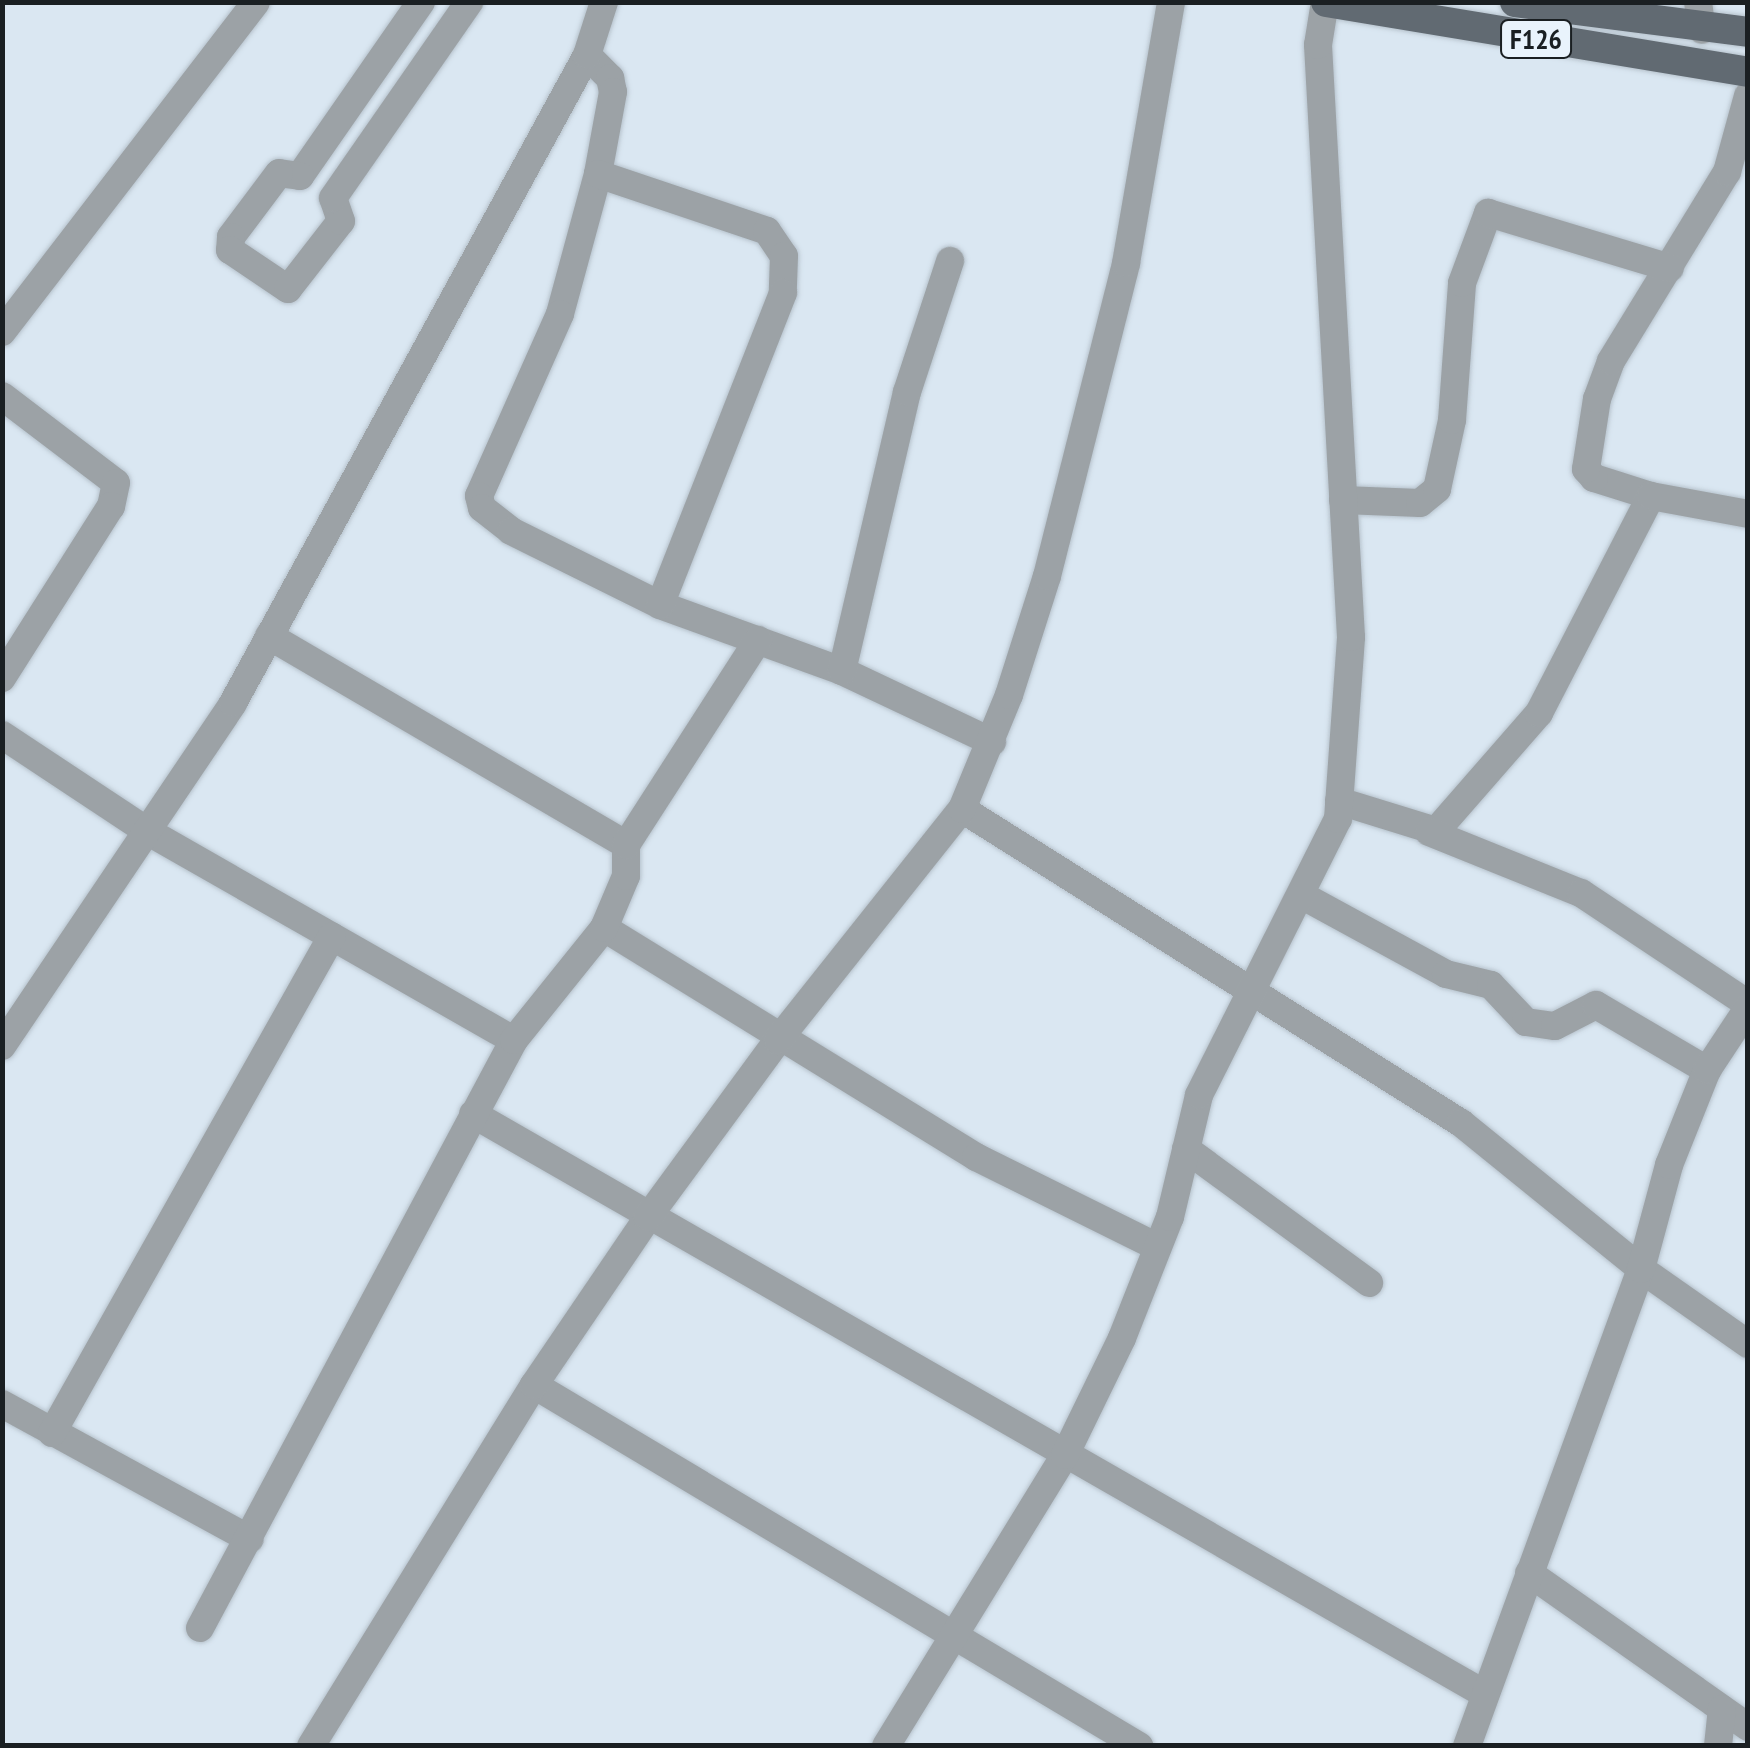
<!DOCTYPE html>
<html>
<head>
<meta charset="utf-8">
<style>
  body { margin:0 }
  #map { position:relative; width:1750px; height:1748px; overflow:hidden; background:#dae7f2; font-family:"PT Sans Narrow",sans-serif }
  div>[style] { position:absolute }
  .roads { filter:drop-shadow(0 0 2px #b7c3cd) drop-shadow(0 0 2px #b7c3cd) }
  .minor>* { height:28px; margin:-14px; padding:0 14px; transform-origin:14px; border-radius:14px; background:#9ca2a6 }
  .major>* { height:30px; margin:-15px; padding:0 15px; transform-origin:15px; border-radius:15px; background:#616a72 }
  span { translate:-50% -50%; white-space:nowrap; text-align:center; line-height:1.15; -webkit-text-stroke:8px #e9f3fc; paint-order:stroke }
  .shield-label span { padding:2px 8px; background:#e9f3fc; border:2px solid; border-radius:8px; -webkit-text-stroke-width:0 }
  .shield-label { font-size:28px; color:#1a1f22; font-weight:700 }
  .frame { position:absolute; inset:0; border:5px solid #1a1f22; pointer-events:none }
</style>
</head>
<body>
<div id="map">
  <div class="roads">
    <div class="minor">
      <i style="left:421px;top:2px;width:212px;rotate:124.8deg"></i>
      <i style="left:300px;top:176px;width:21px;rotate:-172deg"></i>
      <i style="left:279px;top:173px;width:80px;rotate:126.9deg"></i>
      <i style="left:231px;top:237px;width:13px;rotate:94deg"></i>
      <i style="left:230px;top:250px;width:70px;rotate:33.9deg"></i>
      <i style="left:288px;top:289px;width:86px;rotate:-52.1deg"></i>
      <i style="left:341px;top:221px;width:24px;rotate:-109deg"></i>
      <i style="left:333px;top:198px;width:239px;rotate:-55.2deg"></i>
      <i style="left:1698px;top:2px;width:28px;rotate:82deg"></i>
      <i style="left:587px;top:55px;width:33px;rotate:45deg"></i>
      <i style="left:610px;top:78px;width:14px;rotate:78deg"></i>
      <i style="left:613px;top:92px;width:83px;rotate:100.4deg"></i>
      <i style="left:598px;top:174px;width:145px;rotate:105.2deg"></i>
      <i style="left:560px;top:314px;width:199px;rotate:114deg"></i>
      <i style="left:479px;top:496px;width:12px;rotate:76deg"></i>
      <i style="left:482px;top:508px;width:37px;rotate:38deg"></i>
      <i style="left:511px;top:531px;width:166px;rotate:26.4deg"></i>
      <i style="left:660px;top:605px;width:194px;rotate:19.9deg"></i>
      <i style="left:842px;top:671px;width:166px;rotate:25.3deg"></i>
      <i style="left:598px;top:174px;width:178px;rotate:18.6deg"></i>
      <i style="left:767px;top:231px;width:30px;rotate:56deg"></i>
      <i style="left:784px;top:256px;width:37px;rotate:92deg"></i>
      <i style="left:783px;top:293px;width:335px;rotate:111.5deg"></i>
      <i style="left:2px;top:332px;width:416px;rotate:-52.4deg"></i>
      <i style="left:2px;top:396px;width:143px;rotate:37.3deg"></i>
      <i style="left:116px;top:483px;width:24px;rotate:102deg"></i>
      <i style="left:111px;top:506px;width:204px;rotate:122.4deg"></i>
      <i style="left:1651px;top:496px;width:60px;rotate:-162.5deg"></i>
      <i style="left:1594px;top:478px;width:12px;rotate:-132deg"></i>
      <i style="left:1586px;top:469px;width:71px;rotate:-81.1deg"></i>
      <i style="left:1597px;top:399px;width:40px;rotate:-69.8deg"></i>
      <i style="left:1611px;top:361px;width:222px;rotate:-58.5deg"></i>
      <i style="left:1727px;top:172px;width:79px;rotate:-74.6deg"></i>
      <i style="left:1343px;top:500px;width:77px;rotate:2.2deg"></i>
      <i style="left:1420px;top:503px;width:22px;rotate:-39deg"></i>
      <i style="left:1437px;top:489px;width:71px;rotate:-77.7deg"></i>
      <i style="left:1452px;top:420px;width:137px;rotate:-85.8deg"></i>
      <i style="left:1462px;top:283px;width:75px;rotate:-69.6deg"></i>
      <i style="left:1488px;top:213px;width:190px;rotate:16.8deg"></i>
      <i style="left:269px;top:636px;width:414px;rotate:30.3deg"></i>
      <i style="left:842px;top:671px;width:286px;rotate:-76.9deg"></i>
      <i style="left:907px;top:392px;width:138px;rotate:-71.8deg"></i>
      <i style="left:2px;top:735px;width:174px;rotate:33.5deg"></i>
      <i style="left:147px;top:831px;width:422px;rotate:29.7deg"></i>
      <i style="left:1339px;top:801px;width:102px;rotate:17.2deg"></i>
      <i style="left:1436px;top:831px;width:157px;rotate:-48.9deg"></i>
      <i style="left:1539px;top:713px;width:244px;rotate:-62.7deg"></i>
      <i style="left:1651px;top:496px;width:99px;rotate:10.5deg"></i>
      <i style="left:962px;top:809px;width:590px;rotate:32.18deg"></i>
      <i style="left:1461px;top:1123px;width:232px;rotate:39deg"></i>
      <i style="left:1641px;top:1269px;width:131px;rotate:35deg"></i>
      <i style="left:1429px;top:832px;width:164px;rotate:21.9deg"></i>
      <i style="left:1581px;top:893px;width:201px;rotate:33.6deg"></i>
      <i style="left:1303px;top:896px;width:163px;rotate:28.6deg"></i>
      <i style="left:1446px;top:974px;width:46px;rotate:13.7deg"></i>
      <i style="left:1491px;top:985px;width:51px;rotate:46.6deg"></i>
      <i style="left:1526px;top:1022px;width:29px;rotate:8deg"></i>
      <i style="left:1555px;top:1026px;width:46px;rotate:-27.1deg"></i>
      <i style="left:1596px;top:1005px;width:129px;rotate:30.4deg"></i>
      <i style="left:604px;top:928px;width:437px;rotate:31.6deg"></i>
      <i style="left:976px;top:1157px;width:202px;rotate:26.4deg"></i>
      <i style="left:2px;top:1046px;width:414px;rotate:-56deg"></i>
      <i style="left:233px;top:703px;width:738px;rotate:-61.35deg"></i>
      <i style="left:587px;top:55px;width:56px;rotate:-72.2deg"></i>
      <i style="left:473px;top:1114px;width:1166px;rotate:29.82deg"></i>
      <i style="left:1186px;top:1149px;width:227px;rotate:36.2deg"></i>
      <i style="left:534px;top:1385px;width:705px;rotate:30.82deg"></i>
      <i style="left:2px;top:1404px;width:282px;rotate:28.6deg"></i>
      <i style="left:52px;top:1433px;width:570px;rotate:-60.6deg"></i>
      <i style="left:1529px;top:1573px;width:268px;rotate:35.1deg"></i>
      <i style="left:200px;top:1628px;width:667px;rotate:-61.9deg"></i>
      <i style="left:514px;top:1040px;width:144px;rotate:-51.2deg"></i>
      <i style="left:604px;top:928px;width:56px;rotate:-67.1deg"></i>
      <i style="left:626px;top:876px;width:31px;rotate:-90deg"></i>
      <i style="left:626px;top:845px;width:244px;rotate:-57.2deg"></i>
      <i style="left:311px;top:1746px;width:424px;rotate:-58.3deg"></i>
      <i style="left:534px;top:1385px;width:203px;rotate:-55.8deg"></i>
      <i style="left:648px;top:1217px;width:220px;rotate:-53.7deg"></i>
      <i style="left:778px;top:1040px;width:295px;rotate:-51.5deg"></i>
      <i style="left:962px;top:809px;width:123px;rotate:-67.6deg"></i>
      <i style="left:1009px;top:695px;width:125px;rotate:-72.3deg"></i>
      <i style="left:1047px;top:576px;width:323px;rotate:-75.8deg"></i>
      <i style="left:1126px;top:263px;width:265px;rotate:-80.2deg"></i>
      <i style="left:886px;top:1746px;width:342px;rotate:-58.4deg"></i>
      <i style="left:1065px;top:1455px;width:130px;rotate:-64deg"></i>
      <i style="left:1122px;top:1338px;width:130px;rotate:-68.4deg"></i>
      <i style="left:1170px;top:1217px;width:125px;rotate:-76.6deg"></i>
      <i style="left:1199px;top:1095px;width:309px;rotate:-63.3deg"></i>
      <i style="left:1338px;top:819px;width:182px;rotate:-85.9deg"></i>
      <i style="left:1351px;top:637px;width:593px;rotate:-93.19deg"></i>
      <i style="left:1318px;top:45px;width:44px;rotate:-80.8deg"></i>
      <i style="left:1467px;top:1746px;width:508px;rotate:-69.96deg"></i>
      <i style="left:1641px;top:1269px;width:108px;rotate:-74.9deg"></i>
      <i style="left:1669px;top:1165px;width:102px;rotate:-68.2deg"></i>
      <i style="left:1707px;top:1070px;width:74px;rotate:-56.5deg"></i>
      <i style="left:1718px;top:1746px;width:37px;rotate:-84deg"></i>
    </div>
    <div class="major">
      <i style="left:1326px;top:2px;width:428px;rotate:9.4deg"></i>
      <i style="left:1515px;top:2px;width:235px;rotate:7.3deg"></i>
    </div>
  </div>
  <div class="shield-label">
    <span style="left:1536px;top:39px">F126</span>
  </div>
  <div class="frame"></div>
</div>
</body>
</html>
